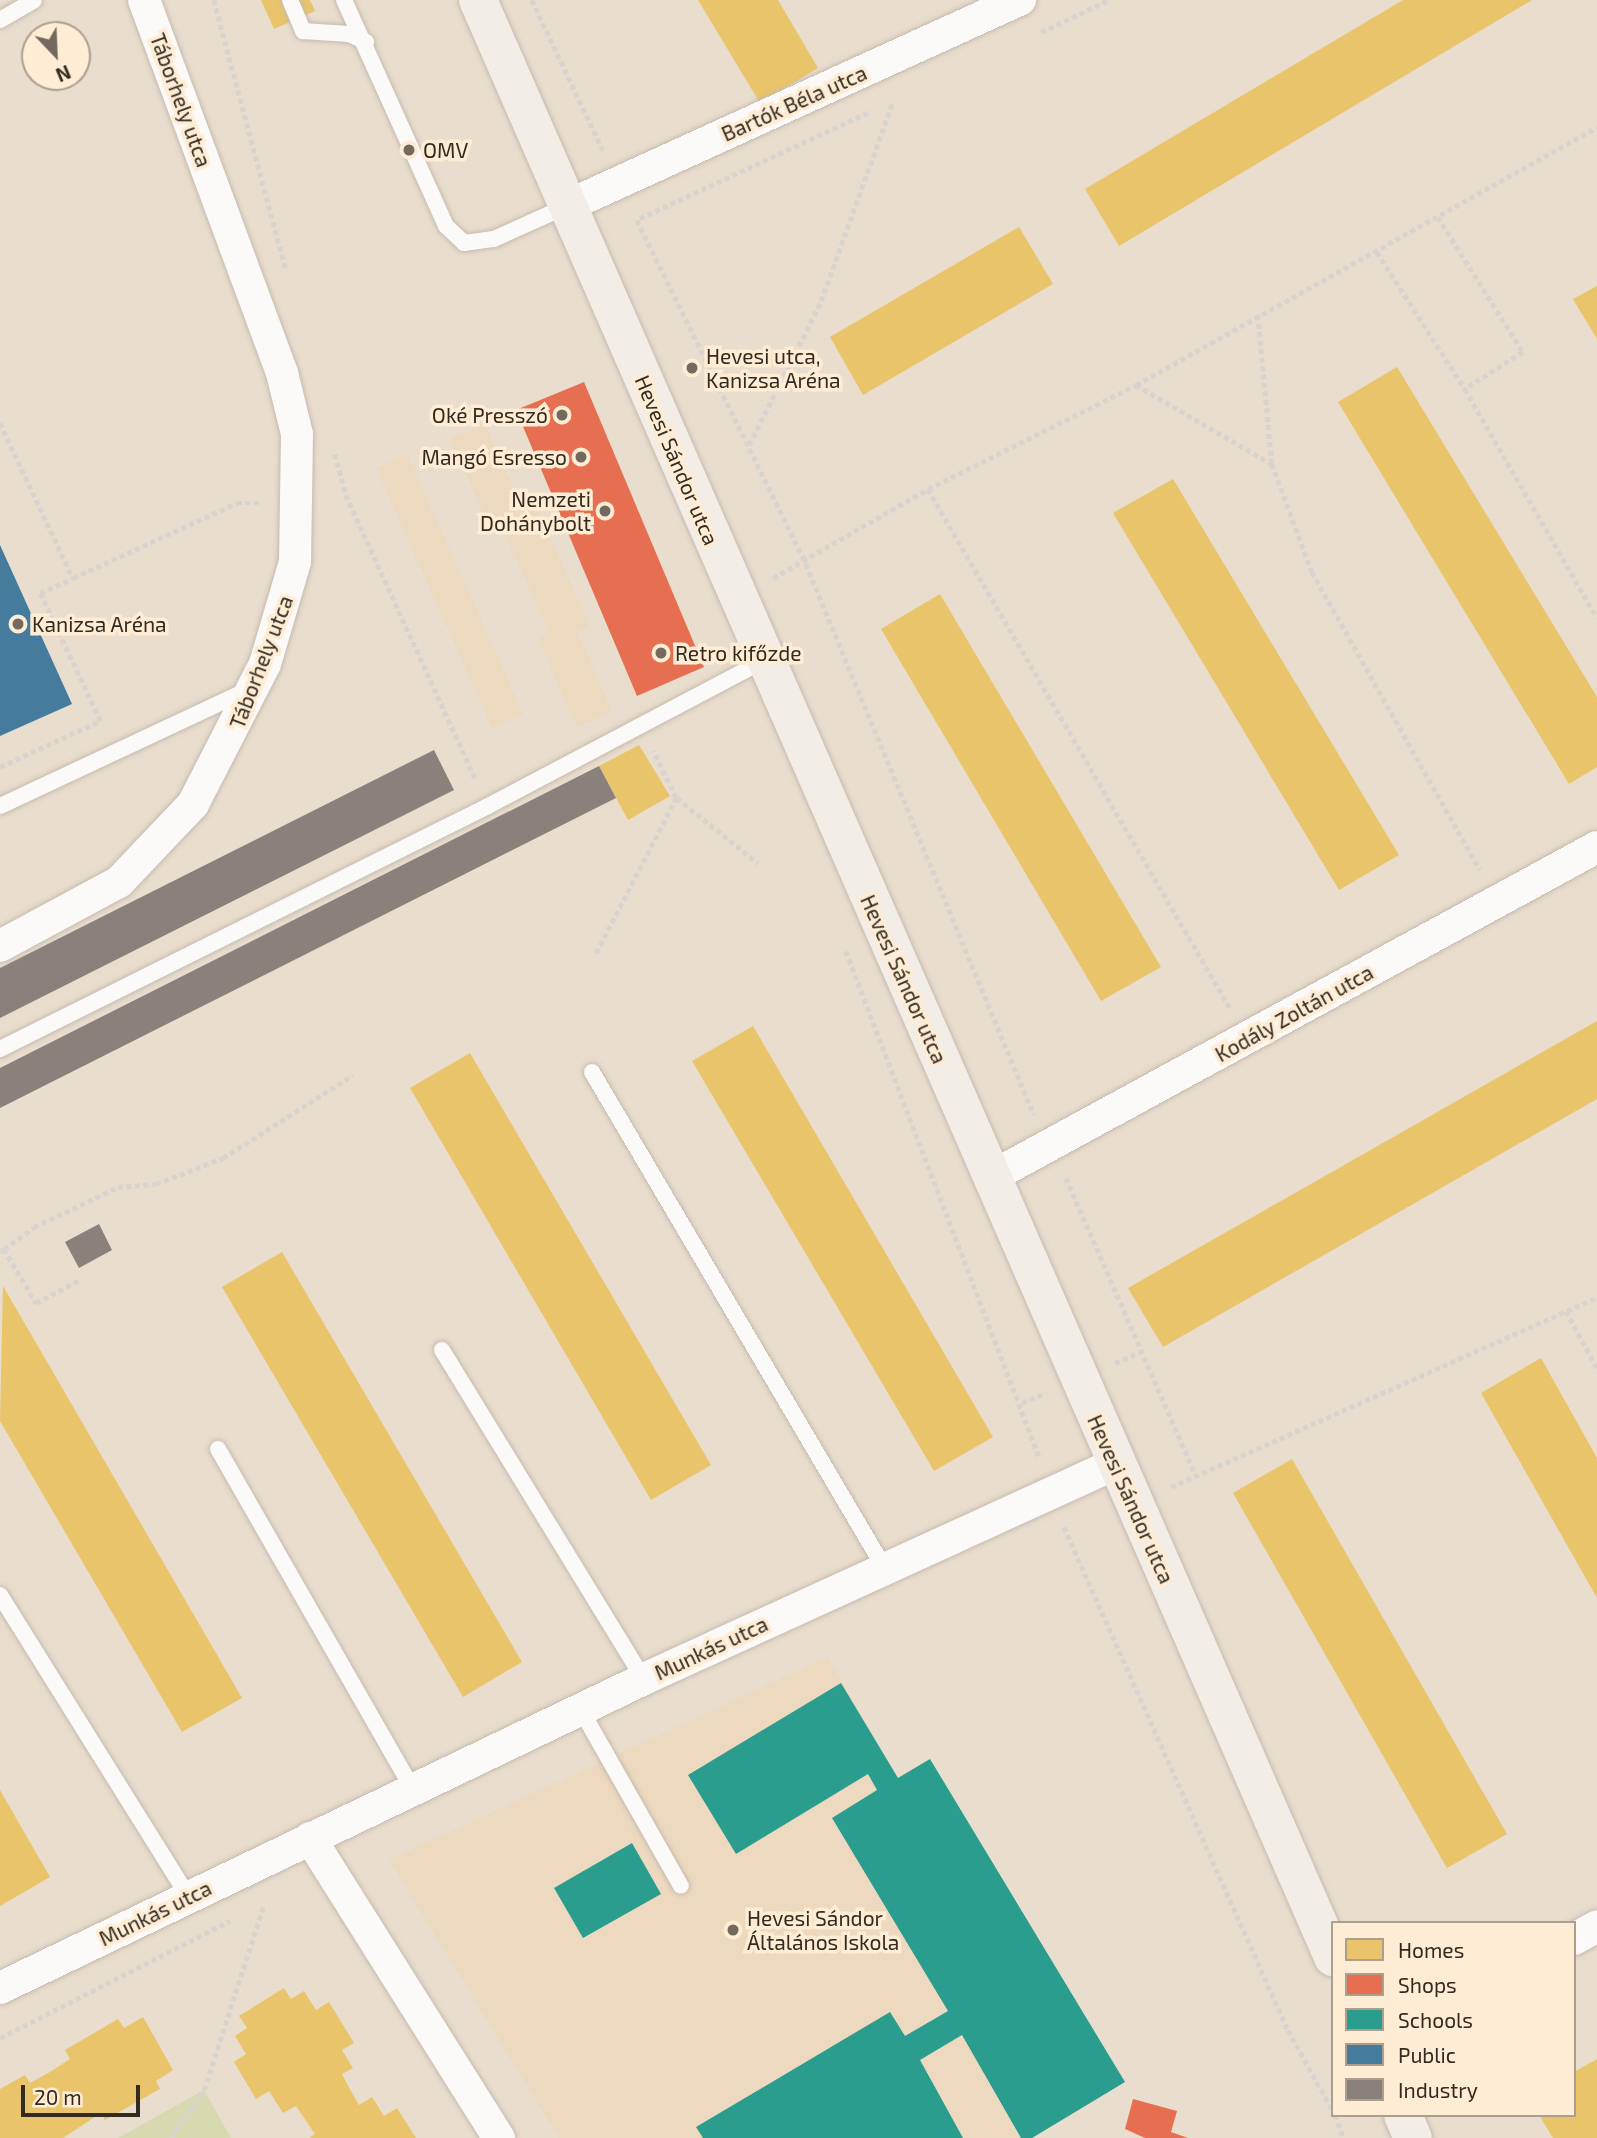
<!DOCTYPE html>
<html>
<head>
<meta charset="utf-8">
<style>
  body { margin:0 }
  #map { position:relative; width:1597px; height:2138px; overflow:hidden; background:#e9ddcd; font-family:"Exo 2",sans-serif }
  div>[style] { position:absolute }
  .built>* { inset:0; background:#edd9bf }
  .green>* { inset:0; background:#d7d9b0 }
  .homes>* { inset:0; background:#e9c46a }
  .shops>* { inset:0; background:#e76f51 }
  .schools>* { inset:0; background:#2a9d8f }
  .public>* { inset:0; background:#457b9d }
  .industry>* { inset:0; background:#8a817c }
  .path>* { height:4.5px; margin-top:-2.25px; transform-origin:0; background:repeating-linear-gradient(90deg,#d8d4d0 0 5px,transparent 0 8.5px) }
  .roads { filter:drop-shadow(0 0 2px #c5bbaf) drop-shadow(0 0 2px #c5bbaf) }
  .lane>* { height:16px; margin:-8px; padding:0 8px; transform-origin:8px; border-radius:8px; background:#fcfaf8 }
  .street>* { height:32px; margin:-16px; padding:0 16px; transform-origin:16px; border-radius:16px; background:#fcfaf8 }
  .secondary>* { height:38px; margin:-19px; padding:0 19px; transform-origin:19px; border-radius:19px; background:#f2ede7 }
  .dots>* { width:19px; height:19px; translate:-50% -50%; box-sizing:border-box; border:4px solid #feecd5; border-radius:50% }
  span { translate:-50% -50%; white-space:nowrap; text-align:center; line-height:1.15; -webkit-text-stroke:7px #feecd5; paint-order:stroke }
  .street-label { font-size:21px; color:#332a20 }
  .poi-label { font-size:21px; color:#332a20 }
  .left { translate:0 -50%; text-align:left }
  .right { translate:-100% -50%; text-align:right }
  .legend { position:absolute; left:1331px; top:1921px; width:245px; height:196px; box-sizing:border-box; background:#feecd5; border:2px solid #ad9e8d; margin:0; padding:9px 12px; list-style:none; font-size:21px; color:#332a20 }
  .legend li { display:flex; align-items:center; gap:14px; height:35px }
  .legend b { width:35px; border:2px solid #ad9e8d }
  .north { position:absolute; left:21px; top:21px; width:70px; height:70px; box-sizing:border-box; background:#feecd5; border:2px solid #ad9e8d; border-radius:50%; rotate:157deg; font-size:19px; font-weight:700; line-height:28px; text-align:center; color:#332a20 }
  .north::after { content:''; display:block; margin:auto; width:24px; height:32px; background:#73695d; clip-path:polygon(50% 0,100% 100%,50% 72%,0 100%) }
  .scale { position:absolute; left:21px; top:2085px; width:119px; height:32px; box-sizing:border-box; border:4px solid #332a20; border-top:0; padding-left:9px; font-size:21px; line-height:24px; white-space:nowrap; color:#332a20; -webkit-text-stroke:5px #feecd5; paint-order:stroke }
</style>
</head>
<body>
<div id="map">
  <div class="built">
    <i style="clip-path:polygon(485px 424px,520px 503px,532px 498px,590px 626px,577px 632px,612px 711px,577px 727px,538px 638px,549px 632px,499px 521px,489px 526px,450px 439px)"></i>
    <i style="clip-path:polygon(407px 454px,523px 714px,492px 728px,376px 468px)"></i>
    <i style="clip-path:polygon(828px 1657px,897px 1777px,930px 1759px,1125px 2082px,1032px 2138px,559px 2138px,389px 1860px)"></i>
  </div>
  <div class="green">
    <i style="clip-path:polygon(204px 2090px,231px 2138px,118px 2138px)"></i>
  </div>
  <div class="homes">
    <i style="clip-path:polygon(261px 0,310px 0,315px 11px,274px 29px)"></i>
    <i style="clip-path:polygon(698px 0,778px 0,818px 68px,760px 103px)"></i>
    <i style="clip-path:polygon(1403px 0,1532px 0,1119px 246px,1085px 189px)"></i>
    <i style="clip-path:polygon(1019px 227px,1053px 284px,863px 395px,830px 337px)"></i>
    <i style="clip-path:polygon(1597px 286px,1597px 339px,1573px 299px)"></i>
    <i style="clip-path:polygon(1397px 367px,1597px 697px,1597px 767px,1569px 784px,1338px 402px)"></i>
    <i style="clip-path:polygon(1173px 479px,1399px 855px,1339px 890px,1113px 513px)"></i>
    <i style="clip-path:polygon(940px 594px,1161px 967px,1101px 1001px,881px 629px)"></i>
    <i style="clip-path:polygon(639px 745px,670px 796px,628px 820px,599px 766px)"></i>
    <i style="clip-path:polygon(1597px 1021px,1597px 1099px,1163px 1347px,1128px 1288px)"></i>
    <i style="clip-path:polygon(753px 1026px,993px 1437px,934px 1471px,692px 1061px)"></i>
    <i style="clip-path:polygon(470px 1053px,711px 1465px,651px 1500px,410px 1088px)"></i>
    <i style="clip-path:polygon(282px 1252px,522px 1662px,463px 1697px,222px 1287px)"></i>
    <i style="clip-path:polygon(3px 1286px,242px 1698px,182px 1732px,0 1421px)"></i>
    <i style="clip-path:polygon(1541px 1358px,1597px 1458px,1597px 1598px,1481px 1393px)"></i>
    <i style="clip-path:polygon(1292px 1459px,1507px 1834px,1447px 1868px,1233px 1493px)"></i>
    <i style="clip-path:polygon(0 1790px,50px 1877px,0 1906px)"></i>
    <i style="clip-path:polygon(284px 1988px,291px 1999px,304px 1991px,316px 2010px,329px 2002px,354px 2043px,342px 2050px,353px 2068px,342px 2074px,352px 2093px,359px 2105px,372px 2097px,384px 2116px,397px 2108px,416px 2138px,309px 2138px,315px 2134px,296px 2106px,283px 2113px,269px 2091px,256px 2099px,234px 2062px,246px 2054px,235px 2036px,247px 2028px,239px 2016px)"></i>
    <i style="clip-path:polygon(143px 2017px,173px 2070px,156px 2081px,160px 2089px,105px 2120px,101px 2113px,63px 2138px,0 2138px,0 2089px,25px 2075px,30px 2083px,50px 2072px,70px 2059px,65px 2050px,118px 2019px,124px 2028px)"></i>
    <i style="clip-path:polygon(1597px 2059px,1597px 2138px,1553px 2138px,1539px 2115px,1574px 2115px,1574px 2072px)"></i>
  </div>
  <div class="shops">
    <i style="clip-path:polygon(584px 382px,704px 667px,637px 696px,516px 410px)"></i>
    <i style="clip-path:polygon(1133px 2099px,1177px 2111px,1171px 2132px,1188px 2138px,1145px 2138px,1125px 2129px)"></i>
  </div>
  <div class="schools">
    <i style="clip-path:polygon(841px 1683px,898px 1778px,930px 1759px,1125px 2082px,1032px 2138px,1021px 2138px,962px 2035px,920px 2060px,963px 2138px,703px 2138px,696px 2127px,890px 2012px,905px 2036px,948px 2011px,832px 1818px,877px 1790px,868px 1774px,736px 1854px,688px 1775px)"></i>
    <i style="clip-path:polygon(632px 1843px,661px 1894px,583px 1938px,554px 1888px)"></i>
  </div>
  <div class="public">
    <i style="clip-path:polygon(0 545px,72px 704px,0 736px)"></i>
  </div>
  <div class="industry">
    <i style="clip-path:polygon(434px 750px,454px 790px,0 1018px,0 968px)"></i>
    <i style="clip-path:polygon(599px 766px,616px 798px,0 1108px,0 1068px)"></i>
    <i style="clip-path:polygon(99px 1224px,112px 1250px,79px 1268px,65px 1242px)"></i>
  </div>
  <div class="path">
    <i style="left:214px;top:0;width:279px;rotate:75.1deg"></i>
    <i style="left:532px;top:0;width:166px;rotate:64.7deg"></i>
    <i style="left:1041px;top:32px;width:75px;rotate:-25.2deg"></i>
    <i style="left:868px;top:113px;width:255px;rotate:155.1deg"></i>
    <i style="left:637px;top:220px;width:383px;rotate:63.8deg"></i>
    <i style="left:806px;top:564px;width:596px;rotate:67.52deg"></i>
    <i style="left:1438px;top:217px;width:160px;rotate:57.8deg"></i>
    <i style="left:1523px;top:352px;width:69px;rotate:147.5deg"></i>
    <i style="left:1465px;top:389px;width:264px;rotate:60deg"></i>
    <i style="left:1377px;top:252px;width:163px;rotate:57.3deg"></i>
    <i style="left:1258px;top:315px;width:149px;rotate:84.6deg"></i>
    <i style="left:1136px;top:385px;width:157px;rotate:30.2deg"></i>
    <i style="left:1272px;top:464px;width:115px;rotate:69.7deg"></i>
    <i style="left:1312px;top:572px;width:342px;rotate:60.6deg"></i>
    <i style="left:0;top:423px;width:171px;rotate:64.8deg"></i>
    <i style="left:73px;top:578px;width:180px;rotate:-24.6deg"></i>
    <i style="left:237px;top:503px;width:24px"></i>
    <i style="left:749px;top:445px;width:161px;rotate:-63.4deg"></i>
    <i style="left:821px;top:301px;width:213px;rotate:-70.2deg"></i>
    <i style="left:335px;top:454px;width:42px;rotate:75deg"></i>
    <i style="left:346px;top:495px;width:313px;rotate:65.5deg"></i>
    <i style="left:928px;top:489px;width:600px;rotate:59.81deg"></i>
    <i style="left:773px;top:578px;width:179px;rotate:-29.9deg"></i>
    <i style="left:928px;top:489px;width:233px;rotate:-26.6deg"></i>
    <i style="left:1136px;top:385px;width:528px;rotate:-29.23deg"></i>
    <i style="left:0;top:767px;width:110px;rotate:-24.7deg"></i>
    <i style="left:100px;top:721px;width:141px;rotate:-115.1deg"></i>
    <i style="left:40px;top:593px;width:36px;rotate:-24deg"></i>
    <i style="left:677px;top:798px;width:104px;rotate:38.7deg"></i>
    <i style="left:846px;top:951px;width:544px;rotate:69.1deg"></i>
    <i style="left:596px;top:953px;width:174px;rotate:-62.7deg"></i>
    <i style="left:676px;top:798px;width:52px;rotate:-116.1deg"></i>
    <i style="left:1066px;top:1178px;width:325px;rotate:66.4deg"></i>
    <i style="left:4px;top:1249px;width:37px;rotate:-36deg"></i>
    <i style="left:34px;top:1227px;width:93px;rotate:-25.5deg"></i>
    <i style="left:118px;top:1187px;width:38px;rotate:-5deg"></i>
    <i style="left:156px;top:1184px;width:72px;rotate:-21.2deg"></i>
    <i style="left:223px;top:1158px;width:154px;rotate:-32.6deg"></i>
    <i style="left:0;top:1252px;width:5px;rotate:-37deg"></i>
    <i style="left:4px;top:1249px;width:63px;rotate:59.3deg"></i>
    <i style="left:36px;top:1303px;width:49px;rotate:-28.1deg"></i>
    <i style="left:1566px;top:1311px;width:65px;rotate:61.5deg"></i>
    <i style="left:1115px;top:1363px;width:27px;rotate:-24deg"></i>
    <i style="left:1022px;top:1403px;width:26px;rotate:-23deg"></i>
    <i style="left:1171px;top:1487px;width:466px;rotate:-24deg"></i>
    <i style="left:1064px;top:1527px;width:551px;rotate:66deg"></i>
    <i style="left:1288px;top:2030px;width:93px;rotate:60.9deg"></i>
    <i style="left:0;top:2038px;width:258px;rotate:-27deg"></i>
    <i style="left:1335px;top:2115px;width:25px;rotate:69deg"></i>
    <i style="left:170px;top:2138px;width:59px;rotate:-54.7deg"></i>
    <i style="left:204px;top:2090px;width:195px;rotate:-72.1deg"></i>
  </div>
  <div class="roads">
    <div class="lane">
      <i style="left:290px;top:0;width:34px;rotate:67deg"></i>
      <i style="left:303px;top:31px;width:46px;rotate:3.7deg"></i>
      <i style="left:349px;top:34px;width:19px;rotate:25deg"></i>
      <i style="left:344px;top:0;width:248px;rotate:65.7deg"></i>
      <i style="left:446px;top:226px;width:25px;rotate:43deg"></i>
      <i style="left:464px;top:243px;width:30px;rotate:-8deg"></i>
      <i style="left:494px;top:239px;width:80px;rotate:-24.3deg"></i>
      <i style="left:0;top:20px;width:39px;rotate:-30deg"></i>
      <i style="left:0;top:806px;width:272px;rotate:-25.1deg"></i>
      <i style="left:0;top:1049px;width:545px;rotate:-26.47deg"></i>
      <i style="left:488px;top:806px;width:313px;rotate:-27.8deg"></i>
      <i style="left:592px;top:1072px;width:577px;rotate:59.48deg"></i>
      <i style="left:442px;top:1350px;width:386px;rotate:58.5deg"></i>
      <i style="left:218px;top:1449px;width:391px;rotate:60.2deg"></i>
      <i style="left:0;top:1595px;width:356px;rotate:58deg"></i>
      <i style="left:581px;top:1710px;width:202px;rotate:60.4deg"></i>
    </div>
    <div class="street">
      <i style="left:567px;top:206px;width:498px;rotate:-24.5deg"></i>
      <i style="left:0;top:946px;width:135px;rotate:-28.3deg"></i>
      <i style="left:119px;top:882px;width:108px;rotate:-46.5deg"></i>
      <i style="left:193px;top:804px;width:157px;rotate:-62.8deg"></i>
      <i style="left:265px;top:664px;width:106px;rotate:-73.6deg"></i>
      <i style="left:295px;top:562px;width:128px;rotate:-89.1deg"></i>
      <i style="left:297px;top:434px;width:63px;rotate:-103.8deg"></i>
      <i style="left:282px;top:373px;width:398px;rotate:-110.3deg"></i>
      <i style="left:991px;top:1177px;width:690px;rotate:-28.57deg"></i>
      <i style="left:310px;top:1838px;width:355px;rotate:57.8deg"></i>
      <i style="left:1574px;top:1939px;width:26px;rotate:-29deg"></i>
      <i style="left:0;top:1988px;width:714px;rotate:-25.63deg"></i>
      <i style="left:644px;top:1679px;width:518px;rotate:-24.54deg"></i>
    </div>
    <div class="secondary">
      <i style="left:478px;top:0;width:2136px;rotate:66.4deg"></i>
      <i style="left:1403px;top:2115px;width:25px;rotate:67deg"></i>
    </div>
  </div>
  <div class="dots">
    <i style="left:409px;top:150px;background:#73695d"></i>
    <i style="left:692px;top:368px;background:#73695d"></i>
    <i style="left:562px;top:415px;background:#73695d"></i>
    <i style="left:581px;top:457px;background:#73695d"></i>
    <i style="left:605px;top:511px;background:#73695d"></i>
    <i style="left:18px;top:624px;background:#73695d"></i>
    <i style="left:661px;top:653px;background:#73695d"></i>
    <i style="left:733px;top:1930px;background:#73695d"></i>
  </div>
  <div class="street-label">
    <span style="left:181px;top:100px;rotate:70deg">Táborhely utca</span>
    <span style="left:794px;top:103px;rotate:-24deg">Bartók Béla utca</span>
    <span style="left:677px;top:460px;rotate:67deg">Hevesi Sándor utca</span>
    <span style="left:261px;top:662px;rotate:-69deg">Táborhely utca</span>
    <span style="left:904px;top:979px;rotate:66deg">Hevesi Sándor utca</span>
    <span style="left:1294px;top:1013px;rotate:-29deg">Kodály Zoltán utca</span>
    <span style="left:1131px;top:1499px;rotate:66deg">Hevesi Sándor utca</span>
    <span style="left:711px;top:1648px;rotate:-25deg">Munkás utca</span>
    <span style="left:155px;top:1913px;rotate:-26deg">Munkás utca</span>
  </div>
  <div class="poi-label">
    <span class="left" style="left:423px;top:150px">OMV</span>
    <span class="left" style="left:706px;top:368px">Hevesi utca,<br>Kanizsa Aréna</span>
    <span class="right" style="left:548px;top:415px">Oké Presszó</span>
    <span class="right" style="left:567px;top:457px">Mangó Esresso</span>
    <span class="right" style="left:591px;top:511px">Nemzeti<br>Dohánybolt</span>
    <span class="left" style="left:32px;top:624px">Kanizsa Aréna</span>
    <span class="left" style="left:675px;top:653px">Retro kifőzde</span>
    <span class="left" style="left:747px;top:1930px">Hevesi Sándor<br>Általános Iskola</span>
  </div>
  <ul class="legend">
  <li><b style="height:19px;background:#e9c46a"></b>Homes</li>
  <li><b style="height:19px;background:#e76f51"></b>Shops</li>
  <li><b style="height:19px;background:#2a9d8f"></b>Schools</li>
  <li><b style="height:19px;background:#457b9d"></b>Public</li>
  <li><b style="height:19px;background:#8a817c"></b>Industry</li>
  </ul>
  <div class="north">N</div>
  <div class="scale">20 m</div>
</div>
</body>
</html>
